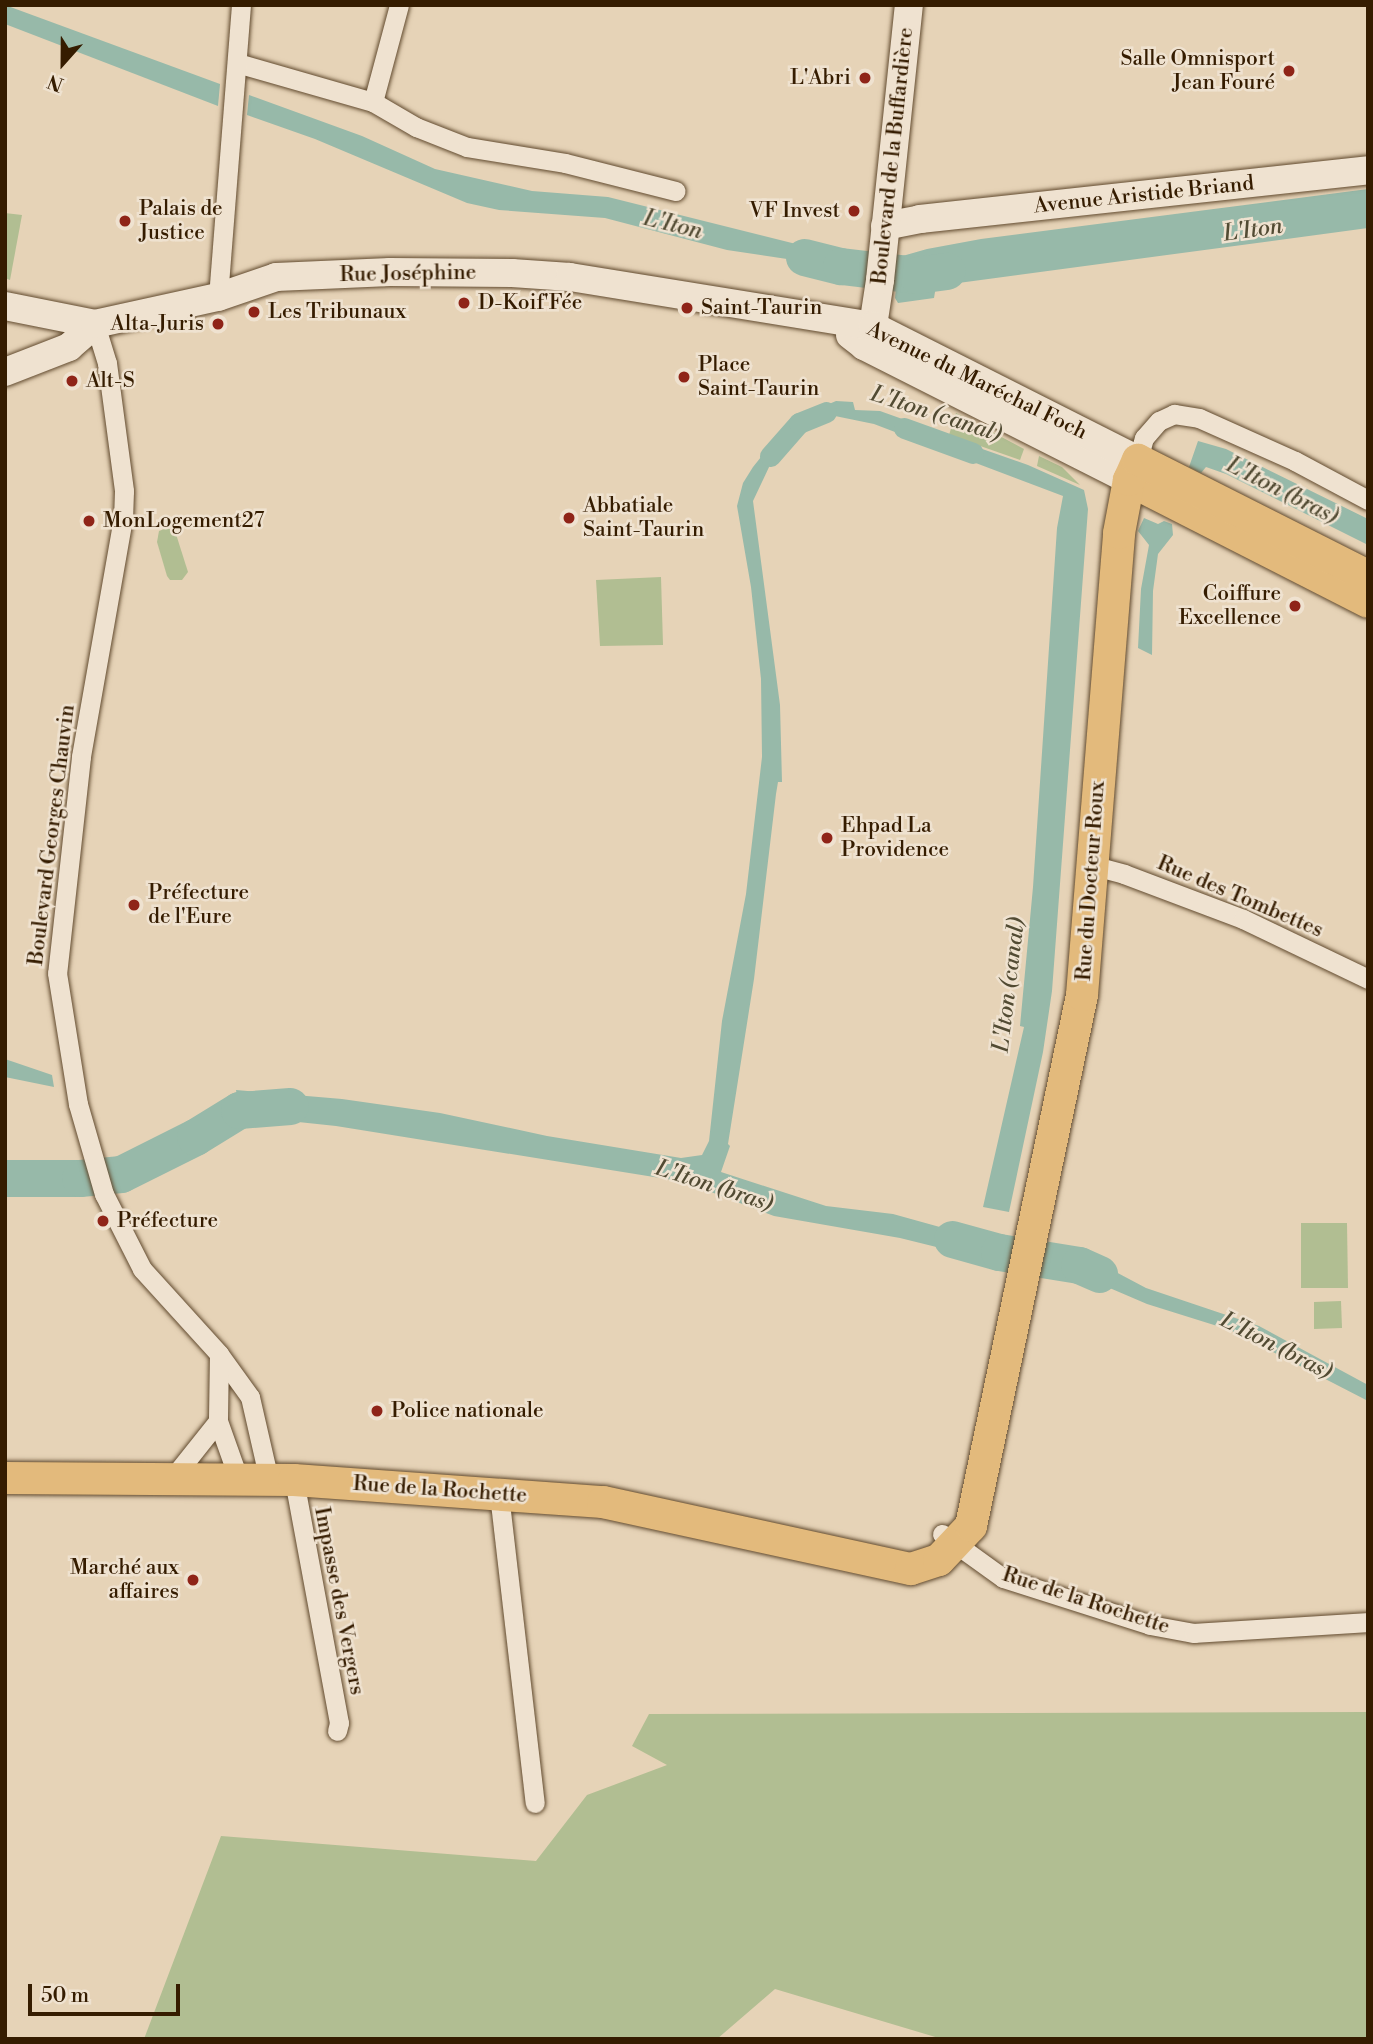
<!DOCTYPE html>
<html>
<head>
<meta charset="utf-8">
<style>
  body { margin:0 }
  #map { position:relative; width:1373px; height:2044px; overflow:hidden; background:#e6d3b7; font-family:"Libre Bodoni",serif }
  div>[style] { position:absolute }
  .green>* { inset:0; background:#b1be92 }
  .water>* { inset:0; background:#97b9a9 }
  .canal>* { height:21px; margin:-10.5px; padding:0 10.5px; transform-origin:10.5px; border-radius:10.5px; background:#97b9a9 }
  .river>* { height:37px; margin:-18.5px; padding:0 18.5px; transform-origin:18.5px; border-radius:18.5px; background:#97b9a9 }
  .roads { filter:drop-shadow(0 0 2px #614a2e) drop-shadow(0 0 2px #614a2e) }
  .street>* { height:19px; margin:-9.5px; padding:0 9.5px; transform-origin:9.5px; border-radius:9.5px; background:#efe2d0 }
  .secondary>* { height:28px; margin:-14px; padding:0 14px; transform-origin:14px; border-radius:14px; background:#efe2d0 }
  .primary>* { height:32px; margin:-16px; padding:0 16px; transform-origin:16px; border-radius:16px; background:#e3ba7c }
  .dots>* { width:19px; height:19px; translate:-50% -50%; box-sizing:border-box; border:4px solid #efe2d0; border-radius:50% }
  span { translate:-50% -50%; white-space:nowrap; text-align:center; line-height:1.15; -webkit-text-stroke:5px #efe2d0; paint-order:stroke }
  .poi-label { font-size:21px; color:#351c00 }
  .right { translate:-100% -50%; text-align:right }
  .left { translate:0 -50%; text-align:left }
  .street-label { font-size:21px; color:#351c00 }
  .water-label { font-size:23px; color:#524b33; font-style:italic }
  .frame { position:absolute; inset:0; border:7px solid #351c00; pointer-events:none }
  .north { position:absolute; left:28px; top:28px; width:70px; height:70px; -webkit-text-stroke:5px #efe2d0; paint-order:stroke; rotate:201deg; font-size:19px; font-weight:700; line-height:28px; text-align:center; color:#351c00 }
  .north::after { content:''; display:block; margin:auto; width:24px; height:32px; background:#351c00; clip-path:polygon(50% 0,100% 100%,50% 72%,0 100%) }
  .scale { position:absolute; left:28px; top:1984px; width:152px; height:32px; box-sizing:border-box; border:4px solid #351c00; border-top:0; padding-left:9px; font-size:21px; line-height:24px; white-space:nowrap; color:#351c00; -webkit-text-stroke:5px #efe2d0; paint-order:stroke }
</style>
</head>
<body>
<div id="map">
  <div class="green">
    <i style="clip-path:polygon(5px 213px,22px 215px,10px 280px,5px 278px)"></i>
    <i style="clip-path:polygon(956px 413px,1024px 449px,1020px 460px,949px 435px)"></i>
    <i style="clip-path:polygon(1039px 456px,1062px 467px,1080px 485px,1037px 466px)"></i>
    <i style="clip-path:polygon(167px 528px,175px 531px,188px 572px,182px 580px,170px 580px,167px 576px,157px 542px,159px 531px)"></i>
    <i style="clip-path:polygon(661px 577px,663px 645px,600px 646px,596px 580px)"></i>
    <i style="clip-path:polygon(1301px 1223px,1347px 1223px,1348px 1288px,1301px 1288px)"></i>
    <i style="clip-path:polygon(1341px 1301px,1342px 1328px,1314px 1329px,1314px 1302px)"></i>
    <i style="clip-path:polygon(1368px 1712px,1368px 2039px,942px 2039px,775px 1989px,717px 2039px,144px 2039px,221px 1836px,536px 1861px,587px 1795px,667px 1765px,632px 1746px,649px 1714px)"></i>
  </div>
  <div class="water">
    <i style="clip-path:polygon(5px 5px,220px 84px,218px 106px,5px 24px)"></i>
    <i style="clip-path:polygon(249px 95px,362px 136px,435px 169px,532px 191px,608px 197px,828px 252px,855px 259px,853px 276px,807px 262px,727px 250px,605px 218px,499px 210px,467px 203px,315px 139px,247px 115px)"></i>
    <i style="clip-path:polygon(1368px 189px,1368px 228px,936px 286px,934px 298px,898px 303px,895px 298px,899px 257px,927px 249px,981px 239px)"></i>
    <i style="clip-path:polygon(836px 401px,853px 402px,855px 410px,880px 411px,933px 430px,929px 445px,874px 424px,835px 416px,816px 422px,802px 433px,796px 414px,808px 413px)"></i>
    <i style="clip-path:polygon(785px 427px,790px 444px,770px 465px,753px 501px,780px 705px,782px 782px,778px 782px,776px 794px,754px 979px,728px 1144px,730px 1146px,721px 1172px,826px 1206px,893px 1214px,1001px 1244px,997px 1262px,900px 1238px,774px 1216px,685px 1182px,336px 1126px,270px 1119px,242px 1124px,236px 1090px,342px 1099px,440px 1113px,547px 1136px,681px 1158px,702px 1155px,709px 1141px,722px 1021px,746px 894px,762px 757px,761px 679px,751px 587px,737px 506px,743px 483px,753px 467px)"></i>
    <i style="clip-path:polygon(948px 437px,1028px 465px,1084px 490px,1088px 509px,1052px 991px,1043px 1052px,1009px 1212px,983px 1207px,1024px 1027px,1020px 1026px,1033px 887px,1057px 528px,1063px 496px,944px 451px)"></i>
    <i style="clip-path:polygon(1198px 441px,1226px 449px,1368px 519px,1368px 545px,1226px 474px,1206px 467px,1201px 473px,1189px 467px)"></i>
    <i style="clip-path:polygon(1144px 518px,1158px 524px,1164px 521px,1172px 524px,1173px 535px,1158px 554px,1153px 591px,1152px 655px,1138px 648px,1141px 589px,1149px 545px,1138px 531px)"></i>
    <i style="clip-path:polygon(5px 1059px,52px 1075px,54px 1087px,5px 1077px)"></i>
    <i style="clip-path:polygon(194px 1127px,197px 1149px,140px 1177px,126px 1189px,115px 1160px,149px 1151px)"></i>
    <i style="clip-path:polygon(5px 1165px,76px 1167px,85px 1190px,5px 1189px)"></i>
    <i style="clip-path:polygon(1055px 1248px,1080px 1253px,1146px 1288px,1259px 1326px,1368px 1385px,1368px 1401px,1230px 1330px,1147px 1304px,1098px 1283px,1050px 1274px)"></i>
  </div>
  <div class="canal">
    <i style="left:904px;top:428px;width:73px;rotate:19.9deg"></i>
    <i style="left:770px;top:456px;width:44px;rotate:-48.7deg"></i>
    <i style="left:799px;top:423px;width:29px;rotate:-22deg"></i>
  </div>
  <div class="river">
    <i style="left:804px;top:257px;width:38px;rotate:14deg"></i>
    <i style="left:841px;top:266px;width:77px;rotate:6.8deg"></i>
    <i style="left:917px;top:275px;width:30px;rotate:-8deg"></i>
    <i style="left:5px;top:1178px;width:75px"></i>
    <i style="left:80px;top:1178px;width:41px;rotate:-5.6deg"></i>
    <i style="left:121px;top:1174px;width:83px;rotate:-26.6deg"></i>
    <i style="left:195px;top:1137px;width:52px;rotate:-31.5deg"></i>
    <i style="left:239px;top:1110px;width:51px;rotate:-4.5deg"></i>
    <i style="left:952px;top:1239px;width:49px;rotate:15.5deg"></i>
    <i style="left:999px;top:1252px;width:81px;rotate:9.2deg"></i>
    <i style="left:1079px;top:1265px;width:22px;rotate:24deg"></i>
  </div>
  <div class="roads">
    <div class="street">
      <i style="left:237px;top:63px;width:141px;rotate:16deg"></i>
      <i style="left:373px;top:102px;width:50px;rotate:30.2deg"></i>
      <i style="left:416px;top:127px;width:55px;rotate:21.4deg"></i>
      <i style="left:467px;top:147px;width:99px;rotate:9.3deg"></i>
      <i style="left:565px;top:163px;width:114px;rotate:14.2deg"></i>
      <i style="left:373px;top:102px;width:100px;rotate:-75deg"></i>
      <i style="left:218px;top:297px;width:293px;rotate:-85.5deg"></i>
      <i style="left:95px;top:324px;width:41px;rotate:72.9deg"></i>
      <i style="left:107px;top:363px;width:129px;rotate:82.4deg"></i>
      <i style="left:124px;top:491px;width:27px;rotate:92deg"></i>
      <i style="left:123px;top:518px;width:243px;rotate:100deg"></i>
      <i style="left:81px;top:757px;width:217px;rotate:96.3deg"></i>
      <i style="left:57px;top:973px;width:133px;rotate:80.9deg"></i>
      <i style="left:78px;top:1104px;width:94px;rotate:73.9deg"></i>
      <i style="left:104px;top:1194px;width:84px;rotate:63.1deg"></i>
      <i style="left:142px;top:1269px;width:115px;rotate:47.8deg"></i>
      <i style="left:219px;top:1354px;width:53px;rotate:54.2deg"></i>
      <i style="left:250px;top:1397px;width:85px;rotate:77.1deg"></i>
      <i style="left:1138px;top:460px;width:23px;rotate:-75deg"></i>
      <i style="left:1144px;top:438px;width:23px;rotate:-49deg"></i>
      <i style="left:1159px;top:421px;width:17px;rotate:-25deg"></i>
      <i style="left:1174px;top:414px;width:25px;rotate:9deg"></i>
      <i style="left:1199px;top:418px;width:105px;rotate:24.1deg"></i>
      <i style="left:1295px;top:461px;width:83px;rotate:28.1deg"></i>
      <i style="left:1091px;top:865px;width:34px;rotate:15deg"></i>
      <i style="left:1124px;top:874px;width:127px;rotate:20.7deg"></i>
      <i style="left:1243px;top:919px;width:139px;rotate:25.6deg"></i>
      <i style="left:219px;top:1354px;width:67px;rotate:90.9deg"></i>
      <i style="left:218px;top:1421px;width:63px;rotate:70.4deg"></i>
      <i style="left:171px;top:1480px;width:75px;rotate:-51.5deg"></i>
      <i style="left:294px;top:1480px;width:247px;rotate:79.5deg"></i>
      <i style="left:339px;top:1723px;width:8px;rotate:104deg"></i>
      <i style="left:499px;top:1494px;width:311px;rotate:83.4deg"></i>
      <i style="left:942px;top:1534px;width:75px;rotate:35.8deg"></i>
      <i style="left:1003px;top:1578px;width:154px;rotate:17.7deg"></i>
      <i style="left:1150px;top:1625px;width:45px;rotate:10.3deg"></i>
      <i style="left:1194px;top:1633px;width:174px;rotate:-3.6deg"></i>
    </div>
    <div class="secondary">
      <i style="left:885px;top:226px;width:36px;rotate:-11deg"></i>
      <i style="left:920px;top:219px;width:451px;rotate:-6.2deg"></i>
      <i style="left:5px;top:306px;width:92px;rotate:11.3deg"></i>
      <i style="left:850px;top:335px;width:18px;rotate:38deg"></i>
      <i style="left:864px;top:346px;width:297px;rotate:26.8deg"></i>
      <i style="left:864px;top:346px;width:22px;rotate:-66deg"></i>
      <i style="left:873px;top:326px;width:47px;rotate:-81.3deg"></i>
      <i style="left:880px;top:280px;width:277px;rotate:-84deg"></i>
      <i style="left:5px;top:372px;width:69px;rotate:-21.3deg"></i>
      <i style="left:69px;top:347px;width:35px;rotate:-41deg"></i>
      <i style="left:95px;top:324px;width:126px;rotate:-12.4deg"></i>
      <i style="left:218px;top:297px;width:61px;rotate:-19deg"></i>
      <i style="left:276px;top:277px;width:114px;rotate:-2.5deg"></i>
      <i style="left:390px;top:272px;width:122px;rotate:0.5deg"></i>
      <i style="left:512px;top:273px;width:58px;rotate:3.9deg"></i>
      <i style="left:570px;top:277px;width:307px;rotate:9.2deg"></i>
      <i style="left:873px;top:326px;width:297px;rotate:26.8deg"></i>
    </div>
    <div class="primary">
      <i style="left:1129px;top:480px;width:268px;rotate:27deg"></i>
      <i style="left:5px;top:1478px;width:289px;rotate:0.4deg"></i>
      <i style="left:294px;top:1480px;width:310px;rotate:4.1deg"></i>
      <i style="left:603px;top:1502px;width:315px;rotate:12.3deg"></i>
      <i style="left:911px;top:1569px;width:29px;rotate:-18deg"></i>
      <i style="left:939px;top:1560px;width:47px;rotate:-46.7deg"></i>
      <i style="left:971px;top:1526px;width:542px;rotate:-78.19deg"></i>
      <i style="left:1082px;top:995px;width:463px;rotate:-85.4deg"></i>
      <i style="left:1119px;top:533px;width:54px;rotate:-79.3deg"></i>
      <i style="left:1129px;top:480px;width:22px;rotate:-66deg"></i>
      <i style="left:1138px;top:460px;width:258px;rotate:26.8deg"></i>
    </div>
  </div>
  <div class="dots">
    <i style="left:1289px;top:71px;background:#8f2418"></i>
    <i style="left:865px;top:78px;background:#8f2418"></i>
    <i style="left:854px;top:211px;background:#8f2418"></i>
    <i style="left:125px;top:221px;background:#8f2418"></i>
    <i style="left:464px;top:303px;background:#8f2418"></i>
    <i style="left:687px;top:308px;background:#8f2418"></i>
    <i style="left:254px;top:312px;background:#8f2418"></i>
    <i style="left:218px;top:324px;background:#8f2418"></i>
    <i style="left:684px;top:377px;background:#8f2418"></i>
    <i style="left:72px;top:381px;background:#8f2418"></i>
    <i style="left:569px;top:518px;background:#8f2418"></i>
    <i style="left:89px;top:521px;background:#8f2418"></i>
    <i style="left:1295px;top:606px;background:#8f2418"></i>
    <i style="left:827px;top:838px;background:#8f2418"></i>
    <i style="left:134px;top:905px;background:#8f2418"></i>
    <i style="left:103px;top:1221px;background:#8f2418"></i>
    <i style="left:377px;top:1411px;background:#8f2418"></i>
    <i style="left:193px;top:1580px;background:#8f2418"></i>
  </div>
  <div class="poi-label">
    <span class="right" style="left:1275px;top:71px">Salle Omnisport<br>Jean Fouré</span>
    <span class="right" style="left:851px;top:78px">L'Abri</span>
    <span class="left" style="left:139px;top:221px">Palais de<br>Justice</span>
    <span class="right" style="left:840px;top:211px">VF Invest</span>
    <span class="left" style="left:478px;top:303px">D-Koif'Fée</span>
    <span class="left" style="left:701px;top:308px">Saint-Taurin</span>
    <span class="left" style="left:268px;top:312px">Les Tribunaux</span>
    <span class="right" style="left:204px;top:324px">Alta-Juris</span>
    <span class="left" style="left:698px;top:377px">Place<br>Saint-Taurin</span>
    <span class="left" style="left:86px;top:381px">Alt-S</span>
    <span class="left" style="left:583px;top:518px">Abbatiale<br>Saint-Taurin</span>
    <span class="left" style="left:103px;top:521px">MonLogement27</span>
    <span class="right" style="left:1281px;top:606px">Coiffure<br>Excellence</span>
    <span class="left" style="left:841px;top:838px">Ehpad La<br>Providence</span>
    <span class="left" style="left:148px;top:905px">Préfecture<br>de l'Eure</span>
    <span class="left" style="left:117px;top:1221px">Préfecture</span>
    <span class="left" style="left:391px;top:1411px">Police nationale</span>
    <span class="right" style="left:179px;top:1580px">Marché aux<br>affaires</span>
  </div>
  <div class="street-label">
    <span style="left:893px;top:156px;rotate:-84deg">Boulevard de la Buffardière</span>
    <span style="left:1144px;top:195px;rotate:-6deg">Avenue Aristide Briand</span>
    <span style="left:408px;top:274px;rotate:-1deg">Rue Joséphine</span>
    <span style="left:977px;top:381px;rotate:26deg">Avenue du Maréchal Foch</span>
    <span style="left:52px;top:835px;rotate:-83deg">Boulevard Georges Chauvin</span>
    <span style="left:1091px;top:881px;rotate:-86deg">Rue du Docteur Roux</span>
    <span style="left:1240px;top:897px;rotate:23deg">Rue des Tombettes</span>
    <span style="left:440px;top:1490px;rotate:4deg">Rue de la Rochette</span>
    <span style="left:339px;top:1601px;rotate:79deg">Impasse des Vergers</span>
    <span style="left:1086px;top:1601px;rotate:18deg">Rue de la Rochette</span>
  </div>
  <div class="water-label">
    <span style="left:673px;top:225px;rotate:14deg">L'Iton</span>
    <span style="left:1253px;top:230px;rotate:-8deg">L'Iton</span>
    <span style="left:936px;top:414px;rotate:18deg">L'Iton (canal)</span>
    <span style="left:1282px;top:491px;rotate:27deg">L'Iton (bras)</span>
    <span style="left:1009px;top:985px;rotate:-83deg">L'Iton (canal)</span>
    <span style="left:714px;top:1186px;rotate:18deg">L'Iton (bras)</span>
    <span style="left:1276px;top:1346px;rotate:27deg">L'Iton (bras)</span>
  </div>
  <div class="frame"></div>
  <div class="north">N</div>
  <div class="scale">50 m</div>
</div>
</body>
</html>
